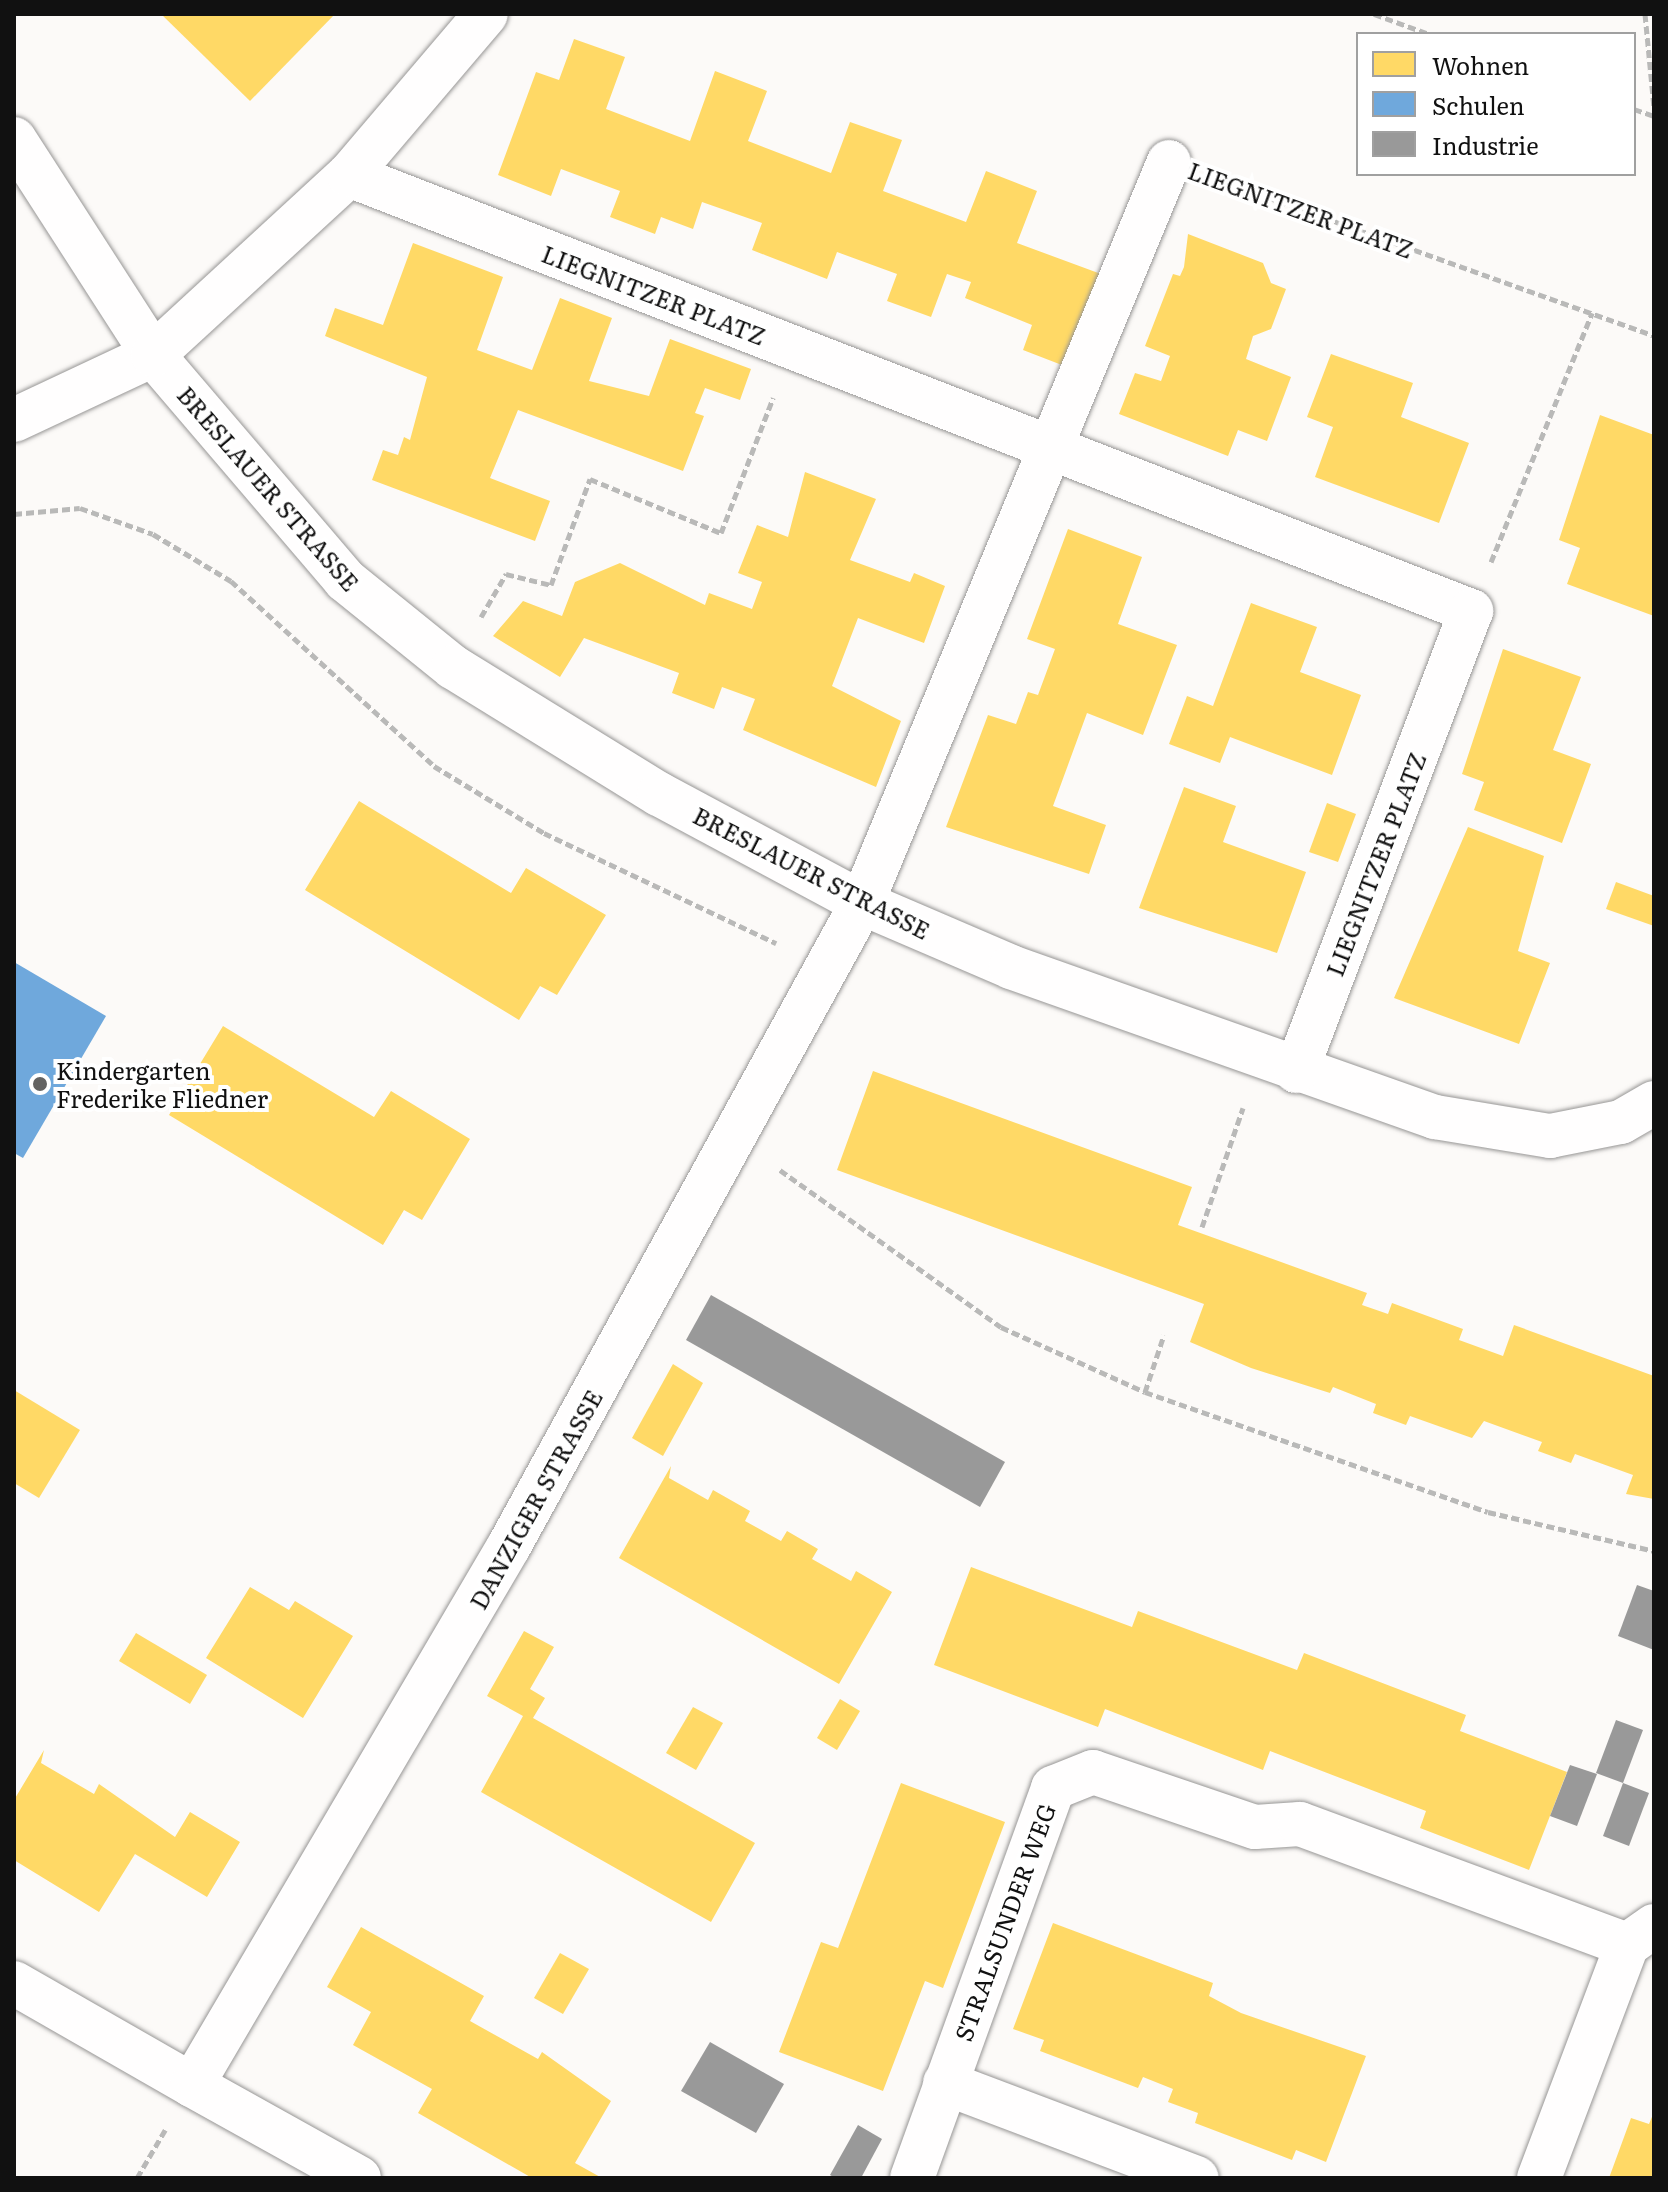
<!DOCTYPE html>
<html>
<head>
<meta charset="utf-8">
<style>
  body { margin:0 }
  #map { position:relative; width:1668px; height:2192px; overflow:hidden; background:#fcfaf8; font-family:Literata,serif }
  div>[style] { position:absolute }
  .homes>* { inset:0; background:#ffd966 }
  .schools>* { inset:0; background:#6fa8dc }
  .industry>* { inset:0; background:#999 }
  .path>* { height:5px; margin-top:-2.5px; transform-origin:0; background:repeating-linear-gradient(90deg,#b9b9b8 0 8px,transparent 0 12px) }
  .roads { filter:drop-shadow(0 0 2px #979695) drop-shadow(0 0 2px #979695) }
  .street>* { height:44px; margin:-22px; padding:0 22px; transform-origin:22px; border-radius:22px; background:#fffefe }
  .dots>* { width:22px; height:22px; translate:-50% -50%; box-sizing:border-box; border:4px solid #fff; border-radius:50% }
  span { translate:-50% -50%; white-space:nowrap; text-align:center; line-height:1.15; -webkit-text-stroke:8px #fff; paint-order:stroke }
  .street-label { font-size:24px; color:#111 }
  .poi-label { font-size:24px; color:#111 }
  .left { translate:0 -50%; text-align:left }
  .frame { position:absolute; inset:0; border:16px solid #111; pointer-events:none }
  .legend { position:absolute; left:1356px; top:32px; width:280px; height:144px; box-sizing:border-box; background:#fff; border:2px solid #a0a0a0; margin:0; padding:10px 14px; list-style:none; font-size:24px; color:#111 }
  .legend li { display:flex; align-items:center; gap:16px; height:40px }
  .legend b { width:40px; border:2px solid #a0a0a0 }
</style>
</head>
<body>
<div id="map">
  <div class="homes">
    <i style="clip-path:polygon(161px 14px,335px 14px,250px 101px)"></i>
    <i style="clip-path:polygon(574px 39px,625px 57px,606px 109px,690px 141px,715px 71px,767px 91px,748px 141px,831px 173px,850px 122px,902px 140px,883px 191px,966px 222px,986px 171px,1037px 191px,1017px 243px,1101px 274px,1067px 367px,1023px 350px,1032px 325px,965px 298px,971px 282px,947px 274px,931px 317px,887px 301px,897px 274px,837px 252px,827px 279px,752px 250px,762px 223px,702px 202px,693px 229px,661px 217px,655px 234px,610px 217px,620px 191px,561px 169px,551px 196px,498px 175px,536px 72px,559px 80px)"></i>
    <i style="clip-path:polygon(1188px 234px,1263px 263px,1271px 283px,1286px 289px,1271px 329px,1253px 336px,1246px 359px,1291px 377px,1267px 441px,1238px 430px,1228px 456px,1119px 414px,1135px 373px,1161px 381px,1170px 356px,1145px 346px,1173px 274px,1180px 276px,1184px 267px)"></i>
    <i style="clip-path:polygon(413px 243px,503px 277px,477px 350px,532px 370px,560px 298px,612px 318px,589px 381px,649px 396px,670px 339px,751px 369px,740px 400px,705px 388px,695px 413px,704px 416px,683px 471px,518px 410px,490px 478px,550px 501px,535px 541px,372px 480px,383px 450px,398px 455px,404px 437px,410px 440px,427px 377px,325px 336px,335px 308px,383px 325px)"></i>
    <i style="clip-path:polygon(1331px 354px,1413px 383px,1401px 417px,1469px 443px,1439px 523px,1315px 477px,1333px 427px,1307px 417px)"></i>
    <i style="clip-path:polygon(1600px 415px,1654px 435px,1654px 616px,1567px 584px,1580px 548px,1559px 540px)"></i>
    <i style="clip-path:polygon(805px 472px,876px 499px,850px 560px,910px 582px,914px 573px,945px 586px,924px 643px,858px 618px,832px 686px,901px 721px,876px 787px,743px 730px,755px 699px,722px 687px,714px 709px,672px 693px,679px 673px,584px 638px,560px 677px,493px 636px,523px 601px,562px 616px,575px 582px,620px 563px,705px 605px,709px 593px,752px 609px,762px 582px,738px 573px,757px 525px,788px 537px)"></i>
    <i style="clip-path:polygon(1068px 529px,1142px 557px,1118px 624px,1177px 645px,1143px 735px,1087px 713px,1053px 806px,1106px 825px,1089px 874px,946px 827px,988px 715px,1016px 724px,1028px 692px,1038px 695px,1055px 649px,1027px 639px)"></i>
    <i style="clip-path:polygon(1251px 603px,1317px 627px,1300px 672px,1361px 695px,1332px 775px,1230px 737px,1220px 763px,1169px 744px,1187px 696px,1213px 706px)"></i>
    <i style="clip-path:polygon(1503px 649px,1581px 677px,1553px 750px,1591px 764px,1562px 843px,1474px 810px,1484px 782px,1462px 774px)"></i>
    <i style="clip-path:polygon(1184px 787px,1236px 806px,1223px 842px,1306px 872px,1277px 953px,1139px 908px)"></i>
    <i style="clip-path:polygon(359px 801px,511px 893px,526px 868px,606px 915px,557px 995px,540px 986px,519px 1020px,305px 890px)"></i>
    <i style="clip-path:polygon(1327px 803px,1356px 814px,1338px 862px,1309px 852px)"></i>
    <i style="clip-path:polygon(1468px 827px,1544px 856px,1518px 951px,1550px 963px,1519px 1044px,1394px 998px)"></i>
    <i style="clip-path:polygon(1616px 882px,1654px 896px,1654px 926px,1606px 909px)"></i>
    <i style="clip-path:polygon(223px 1026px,374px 1117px,391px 1091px,470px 1139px,422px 1220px,404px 1210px,383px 1245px,169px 1115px)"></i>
    <i style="clip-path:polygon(873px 1071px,1192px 1187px,1178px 1225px,1367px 1293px,1362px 1305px,1388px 1314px,1392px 1303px,1463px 1329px,1459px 1340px,1503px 1356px,1514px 1325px,1654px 1376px,1654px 1499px,1626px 1494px,1633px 1475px,1575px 1454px,1571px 1463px,1538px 1451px,1542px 1442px,1484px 1421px,1472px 1438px,1410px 1416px,1406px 1425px,1373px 1413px,1376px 1404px,1333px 1387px,1330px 1393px,1251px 1368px,1190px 1342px,1204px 1304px,837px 1170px)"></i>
    <i style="clip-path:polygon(673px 1364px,703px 1383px,663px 1456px,632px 1438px)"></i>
    <i style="clip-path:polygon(14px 1390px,80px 1430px,39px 1498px,14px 1483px)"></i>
    <i style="clip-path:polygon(671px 1466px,669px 1478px,708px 1500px,713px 1490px,750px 1511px,745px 1521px,781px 1541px,787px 1531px,818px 1549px,812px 1559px,851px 1581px,856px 1571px,892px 1592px,839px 1684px,619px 1558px)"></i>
    <i style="clip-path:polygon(971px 1567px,1132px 1627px,1138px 1611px,1297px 1670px,1304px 1653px,1466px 1715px,1460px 1731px,1567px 1772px,1529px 1870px,1420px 1828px,1426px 1811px,1270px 1751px,1263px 1770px,1105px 1709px,1098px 1727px,934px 1665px)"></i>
    <i style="clip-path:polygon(250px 1587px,289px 1610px,295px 1601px,353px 1636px,303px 1718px,206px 1658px)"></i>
    <i style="clip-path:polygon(524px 1631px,554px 1647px,530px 1689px,545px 1698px,533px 1718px,755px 1843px,711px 1922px,481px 1792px,523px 1716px,487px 1696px)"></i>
    <i style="clip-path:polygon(136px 1633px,207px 1675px,190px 1704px,119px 1661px)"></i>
    <i style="clip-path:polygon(840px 1699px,860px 1711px,837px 1750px,817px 1738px)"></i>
    <i style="clip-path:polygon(693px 1707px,723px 1723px,696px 1770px,666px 1753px)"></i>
    <i style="clip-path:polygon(44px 1750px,41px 1763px,94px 1794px,99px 1784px,175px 1837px,190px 1812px,240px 1842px,207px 1897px,135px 1854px,99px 1912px,14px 1860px,14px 1800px)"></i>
    <i style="clip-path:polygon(901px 1783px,1005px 1822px,943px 1988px,925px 1981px,883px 2091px,779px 2052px,821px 1942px,838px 1948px)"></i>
    <i style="clip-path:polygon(1053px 1923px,1213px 1983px,1209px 1996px,1241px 2013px,1366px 2056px,1326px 2162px,1296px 2150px,1292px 2160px,1195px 2123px,1198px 2113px,1168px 2102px,1173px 2089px,1143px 2077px,1138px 2088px,1040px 2051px,1044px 2040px,1013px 2029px)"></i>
    <i style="clip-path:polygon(361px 1927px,484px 1996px,470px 2021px,538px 2059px,542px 2052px,611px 2101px,575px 2163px,602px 2178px,532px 2178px,418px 2113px,432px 2089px,353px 2045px,371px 2012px,327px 1987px)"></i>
    <i style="clip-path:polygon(560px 1953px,589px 1969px,563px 2014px,534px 1998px)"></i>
    <i style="clip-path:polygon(1654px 2112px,1654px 2178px,1609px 2178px,1631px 2118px,1649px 2124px)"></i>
  </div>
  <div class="schools">
    <i style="clip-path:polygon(14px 962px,106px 1016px,23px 1158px,14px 1153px)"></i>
  </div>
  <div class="industry">
    <i style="clip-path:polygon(711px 1295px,1005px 1462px,980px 1507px,686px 1340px)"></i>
    <i style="clip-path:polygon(1637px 1585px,1654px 1591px,1654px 1650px,1618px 1636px)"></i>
    <i style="clip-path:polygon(1616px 1720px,1643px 1730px,1623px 1783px,1596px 1773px)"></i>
    <i style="clip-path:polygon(1570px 1765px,1597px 1774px,1577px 1826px,1550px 1816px)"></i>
    <i style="clip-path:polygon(1623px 1783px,1649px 1793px,1629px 1846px,1603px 1836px)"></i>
    <i style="clip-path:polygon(710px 2042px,784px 2084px,756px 2133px,681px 2091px)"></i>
    <i style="clip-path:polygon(858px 2125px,882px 2139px,861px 2178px,835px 2178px,830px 2175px)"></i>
  </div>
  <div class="path">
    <i style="left:1374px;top:14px;width:59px;rotate:20deg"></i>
    <i style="left:1645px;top:14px;width:93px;rotate:84.5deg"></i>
    <i style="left:1634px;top:109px;width:21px;rotate:19deg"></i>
    <i style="left:1222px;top:181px;width:459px;rotate:19.7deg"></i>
    <i style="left:14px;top:514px;width:66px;rotate:-5.2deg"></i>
    <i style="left:80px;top:508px;width:77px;rotate:19.6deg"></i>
    <i style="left:153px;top:534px;width:91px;rotate:31.1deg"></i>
    <i style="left:231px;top:581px;width:275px;rotate:42.3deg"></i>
    <i style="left:434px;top:766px;width:129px;rotate:31.3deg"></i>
    <i style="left:544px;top:833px;width:257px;rotate:25.4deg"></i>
    <i style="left:1491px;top:562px;width:269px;rotate:-67.9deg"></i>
    <i style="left:481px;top:617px;width:50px;rotate:-59.8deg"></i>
    <i style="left:506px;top:574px;width:46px;rotate:13.7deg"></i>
    <i style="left:551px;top:585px;width:113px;rotate:-69.8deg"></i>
    <i style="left:590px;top:479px;width:142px;rotate:22.4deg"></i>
    <i style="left:721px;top:533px;width:145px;rotate:-68.9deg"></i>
    <i style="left:780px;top:1170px;width:271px;rotate:35.4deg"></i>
    <i style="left:1001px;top:1327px;width:158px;rotate:24.3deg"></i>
    <i style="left:1145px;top:1392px;width:363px;rotate:19.3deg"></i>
    <i style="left:1488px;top:1512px;width:171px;rotate:13.2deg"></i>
    <i style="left:1202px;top:1227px;width:126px;rotate:-71deg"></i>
    <i style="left:1145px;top:1392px;width:60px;rotate:-71.6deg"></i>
    <i style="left:137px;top:2178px;width:56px;rotate:-59.7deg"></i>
  </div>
  <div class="roads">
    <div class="street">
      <i style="left:14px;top:139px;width:257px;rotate:57.2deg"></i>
      <i style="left:153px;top:355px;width:296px;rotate:49.5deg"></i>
      <i style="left:345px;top:580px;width:139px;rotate:38.9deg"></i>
      <i style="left:453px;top:667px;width:242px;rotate:31.7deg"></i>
      <i style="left:659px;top:794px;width:230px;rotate:28.2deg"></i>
      <i style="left:862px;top:903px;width:162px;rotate:23.2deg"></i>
      <i style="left:1011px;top:967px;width:450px;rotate:19.5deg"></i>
      <i style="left:1435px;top:1117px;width:117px;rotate:9.4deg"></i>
      <i style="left:1550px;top:1136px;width:72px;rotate:-11.2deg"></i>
      <i style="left:1621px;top:1122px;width:38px;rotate:-30deg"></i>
      <i style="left:349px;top:175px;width:1204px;rotate:21.24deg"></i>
      <i style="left:1471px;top:611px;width:492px;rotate:110.8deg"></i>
      <i style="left:14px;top:420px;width:153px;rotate:-25.1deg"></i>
      <i style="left:153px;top:355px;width:266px;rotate:-42.6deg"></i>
      <i style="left:349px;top:175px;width:211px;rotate:-49.6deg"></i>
      <i style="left:14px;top:1983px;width:205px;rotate:29.8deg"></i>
      <i style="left:192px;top:2085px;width:625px;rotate:-59.54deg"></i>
      <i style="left:509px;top:1546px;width:734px;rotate:-61.23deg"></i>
      <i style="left:862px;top:903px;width:802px;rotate:-67.5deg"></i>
      <i style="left:945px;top:2083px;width:269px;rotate:20.7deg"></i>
      <i style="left:192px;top:2085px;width:191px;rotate:29.1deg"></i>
      <i style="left:912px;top:2178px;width:415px;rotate:-70.1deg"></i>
      <i style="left:1053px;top:1788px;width:43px;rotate:-21.8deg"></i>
      <i style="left:1093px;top:1772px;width:171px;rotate:18.8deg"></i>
      <i style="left:1255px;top:1827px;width:45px;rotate:-3.8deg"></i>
      <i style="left:1300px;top:1824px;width:349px;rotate:20.3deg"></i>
      <i style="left:1539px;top:2178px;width:249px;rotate:-69.3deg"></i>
      <i style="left:1627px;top:1945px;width:33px;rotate:-35deg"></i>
    </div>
  </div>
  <div class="dots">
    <i style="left:40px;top:1084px;background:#636362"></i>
  </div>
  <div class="street-label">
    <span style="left:1301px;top:209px;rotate:20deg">LIEGNITZER PLATZ</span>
    <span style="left:654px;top:294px;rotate:21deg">LIEGNITZER PLATZ</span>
    <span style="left:269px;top:488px;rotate:49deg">BRESLAUER STRASSE</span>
    <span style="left:1375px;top:864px;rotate:-69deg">LIEGNITZER PLATZ</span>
    <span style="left:812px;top:872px;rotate:27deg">BRESLAUER STRASSE</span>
    <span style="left:535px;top:1499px;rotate:-61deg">DANZIGER STRASSE</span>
    <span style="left:1004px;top:1922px;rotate:-70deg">STRALSUNDER WEG</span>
  </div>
  <div class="poi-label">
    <span class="left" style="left:56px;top:1084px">Kindergarten<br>Frederike Fliedner</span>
  </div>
  <div class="frame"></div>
  <ul class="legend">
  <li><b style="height:22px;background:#ffd966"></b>Wohnen</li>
  <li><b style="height:22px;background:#6fa8dc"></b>Schulen</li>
  <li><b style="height:22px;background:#999"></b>Industrie</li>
  </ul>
</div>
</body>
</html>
